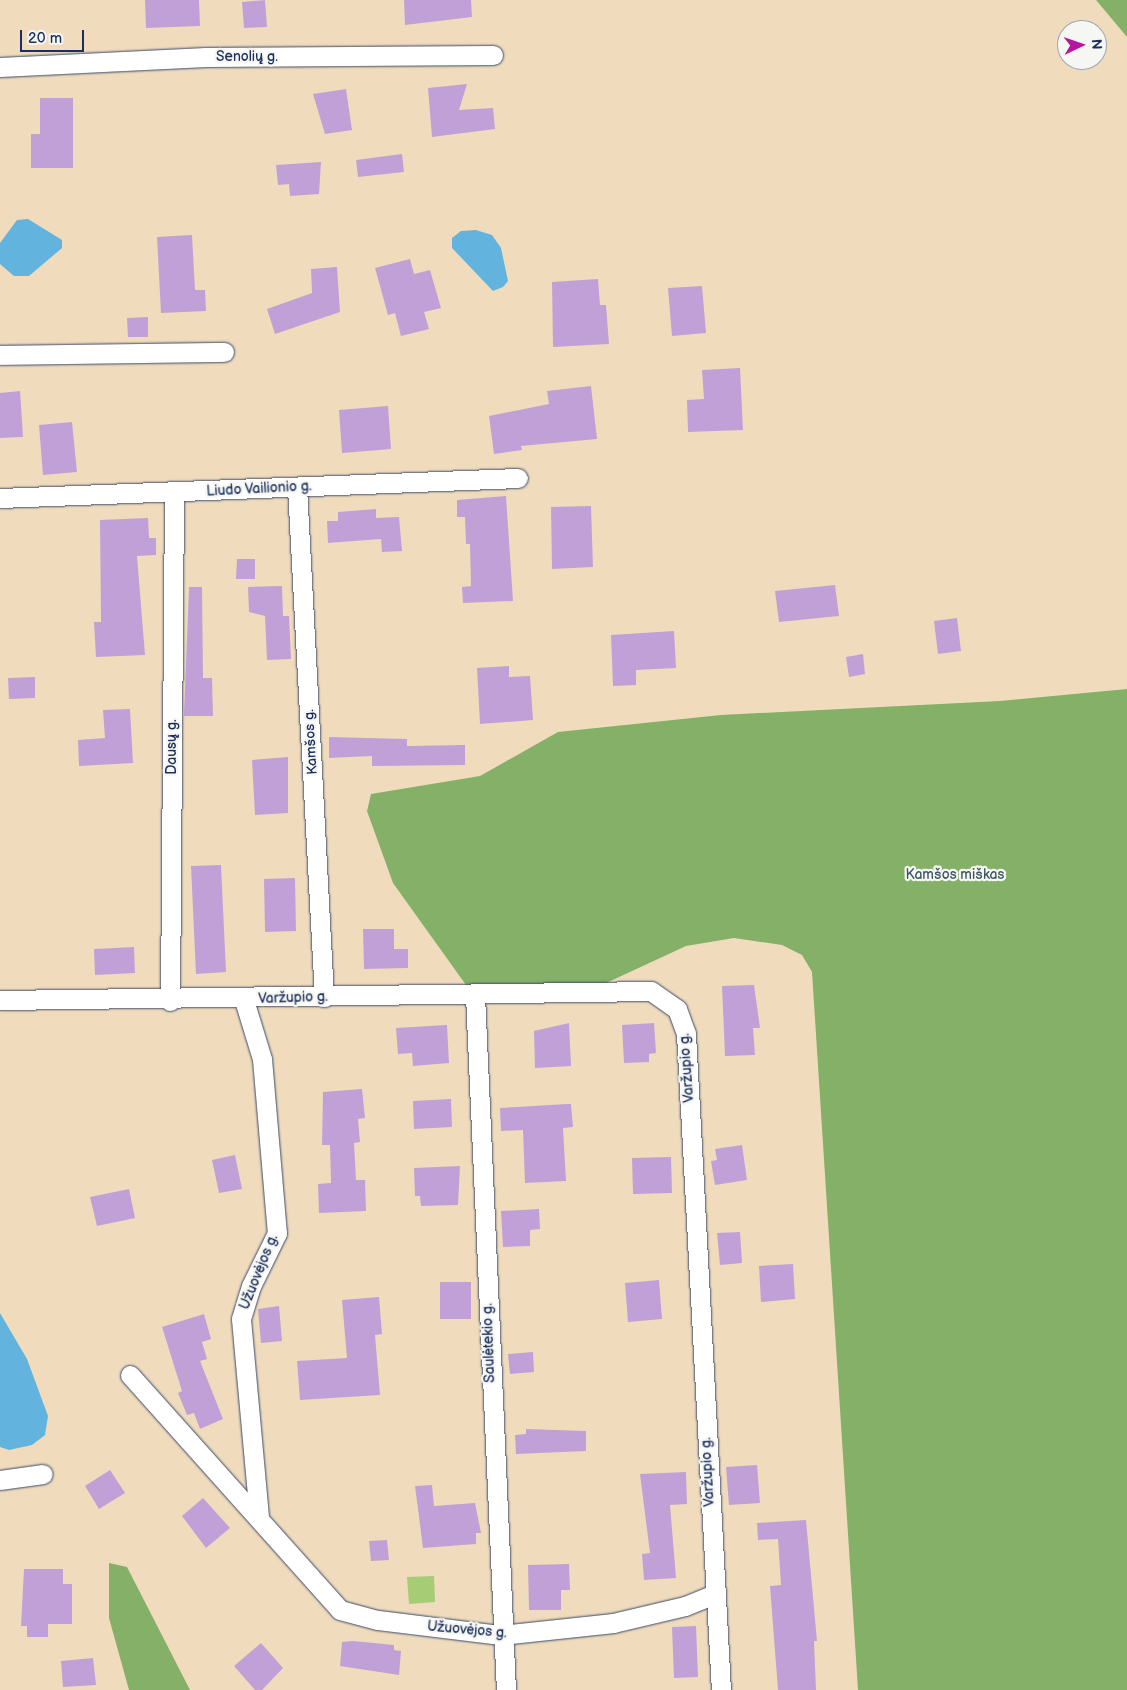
<!DOCTYPE html>
<html>
<head>
<meta charset="utf-8">
<style>
  body { margin:0 }
  #map { position:relative; width:1127px; height:1690px; overflow:hidden; background:#f0dcbc; font-family:"Balsamiq Sans",sans-serif }
  div>[style] { position:absolute }
  .green>* { inset:0; background:#a6cc76 }
  .forest>* { inset:0; background:#84b067 }
  .water>* { inset:0; background:#62b3dd }
  .building>* { inset:0; background:#c1a0d7 }
  .roads { filter:drop-shadow(0 0 1px #3b496c) drop-shadow(0 0 1px #3b496c) }
  .minor>* { height:19px; margin:-9.5px; padding:0 9.5px; transform-origin:9.5px; border-radius:9.5px; background:#fff }
  span { translate:-50% -50%; white-space:nowrap; text-align:center; line-height:1.15; -webkit-text-stroke:4.5px #f6f6f2; paint-order:stroke }
  .street-label { font-size:14px; color:#1b2f5e }
  .park-label { font-size:14px; color:#3e5664 }
  .north { position:absolute; left:1057px; top:20px; width:50px; height:50px; box-sizing:border-box; background:#f6f6f2; border:1px solid #9ea6b7; border-radius:50%; rotate:87deg; font-size:14px; font-weight:700; line-height:20px; text-align:center; color:#1b2f5e }
  .north::after { content:''; display:block; margin:auto; width:18px; height:22px; background:#b5179e; clip-path:polygon(50% 0,100% 100%,50% 72%,0 100%) }
  .scale { position:absolute; left:20px; top:30px; width:64px; height:22px; box-sizing:border-box; border:2px solid #1b2f5e; border-top:0; padding-left:6px; font-size:15px; line-height:18px; white-space:nowrap; color:#1b2f5e; -webkit-text-stroke:4px #f6f6f2; paint-order:stroke }
</style>
</head>
<body>
<div id="map">
  <div class="green">
    <i style="clip-path:polygon(434px 1576px,435px 1602px,409px 1604px,407px 1577px)"></i>
  </div>
  <div class="forest">
    <i style="clip-path:polygon(1096px 0,1127px 0,1127px 37px)"></i>
    <i style="clip-path:polygon(1127px 689px,1127px 1690px,858px 1690px,812px 972px,802px 955px,782px 945px,734px 938px,686px 946px,604px 984px,466px 985px,393px 883px,367px 811px,371px 794px,480px 776px,558px 732px,721px 715px,1000px 701px)"></i>
    <i style="clip-path:polygon(109px 1563px,127px 1567px,190px 1690px,129px 1690px,109px 1618px)"></i>
  </div>
  <div class="water">
    <i style="clip-path:polygon(28px 219px,62px 240px,62px 248px,29px 276px,14px 276px,0 264px,0 243px,17px 220px)"></i>
    <i style="clip-path:polygon(476px 230px,492px 235px,501px 248px,508px 281px,503px 287px,493px 291px,452px 248px,452px 238px,461px 231px)"></i>
    <i style="clip-path:polygon(0 1313px,27px 1359px,48px 1416px,45px 1435px,32px 1445px,9px 1450px,0 1447px)"></i>
  </div>
  <div class="building">
    <i style="clip-path:polygon(145px 0,199px 0,200px 26px,146px 28px)"></i>
    <i style="clip-path:polygon(265px 0,267px 27px,244px 28px,242px 2px)"></i>
    <i style="clip-path:polygon(404px 0,471px 0,472px 17px,405px 25px)"></i>
    <i style="clip-path:polygon(467px 84px,459px 110px,493px 108px,495px 129px,432px 137px,428px 88px)"></i>
    <i style="clip-path:polygon(346px 89px,352px 130px,325px 134px,313px 94px)"></i>
    <i style="clip-path:polygon(40px 98px,73px 98px,73px 168px,31px 168px,31px 134px,40px 134px)"></i>
    <i style="clip-path:polygon(402px 154px,404px 172px,358px 177px,356px 160px)"></i>
    <i style="clip-path:polygon(321px 162px,319px 194px,290px 196px,289px 184px,278px 185px,276px 165px)"></i>
    <i style="clip-path:polygon(192px 235px,195px 290px,205px 290px,206px 311px,161px 313px,157px 237px)"></i>
    <i style="clip-path:polygon(410px 259px,414px 274px,430px 270px,441px 308px,424px 312px,429px 329px,401px 336px,395px 313px,388px 315px,375px 268px)"></i>
    <i style="clip-path:polygon(337px 267px,340px 312px,275px 334px,267px 309px,312px 293px,311px 269px)"></i>
    <i style="clip-path:polygon(598px 279px,600px 305px,606px 305px,609px 344px,553px 347px,552px 282px)"></i>
    <i style="clip-path:polygon(702px 286px,706px 333px,672px 336px,668px 288px)"></i>
    <i style="clip-path:polygon(148px 317px,148px 337px,128px 337px,127px 318px)"></i>
    <i style="clip-path:polygon(740px 368px,743px 430px,688px 432px,687px 400px,704px 399px,702px 370px)"></i>
    <i style="clip-path:polygon(591px 386px,597px 439px,521px 446px,522px 450px,494px 454px,489px 416px,549px 404px,547px 391px)"></i>
    <i style="clip-path:polygon(20px 391px,23px 437px,0 438px,0 393px)"></i>
    <i style="clip-path:polygon(388px 406px,391px 449px,342px 453px,339px 410px)"></i>
    <i style="clip-path:polygon(72px 422px,77px 472px,43px 475px,39px 425px)"></i>
    <i style="clip-path:polygon(506px 496px,513px 601px,463px 603px,462px 587px,471px 586px,470px 544px,466px 544px,465px 517px,457px 517px,457px 500px)"></i>
    <i style="clip-path:polygon(591px 506px,593px 567px,552px 569px,551px 507px)"></i>
    <i style="clip-path:polygon(376px 509px,376px 518px,399px 517px,402px 551px,382px 552px,381px 539px,328px 543px,327px 521px,338px 521px,338px 512px)"></i>
    <i style="clip-path:polygon(148px 518px,149px 538px,156px 538px,156px 555px,137px 556px,145px 655px,96px 657px,94px 622px,101px 622px,100px 520px)"></i>
    <i style="clip-path:polygon(237px 559px,255px 559px,255px 579px,236px 579px)"></i>
    <i style="clip-path:polygon(835px 585px,839px 616px,779px 622px,775px 591px)"></i>
    <i style="clip-path:polygon(282px 586px,283px 616px,289px 616px,291px 659px,267px 660px,265px 616px,249px 612px,248px 587px)"></i>
    <i style="clip-path:polygon(189px 587px,202px 587px,203px 678px,212px 678px,213px 716px,184px 716px)"></i>
    <i style="clip-path:polygon(957px 618px,961px 651px,938px 654px,934px 621px)"></i>
    <i style="clip-path:polygon(674px 631px,676px 668px,636px 670px,636px 685px,613px 686px,611px 635px)"></i>
    <i style="clip-path:polygon(863px 654px,865px 674px,849px 677px,846px 657px)"></i>
    <i style="clip-path:polygon(509px 666px,509px 677px,530px 676px,533px 720px,480px 724px,477px 668px)"></i>
    <i style="clip-path:polygon(35px 677px,35px 698px,9px 699px,8px 678px)"></i>
    <i style="clip-path:polygon(130px 709px,133px 763px,79px 766px,78px 740px,105px 738px,103px 710px)"></i>
    <i style="clip-path:polygon(329px 737px,407px 739px,407px 746px,465px 745px,465px 765px,372px 766px,372px 756px,329px 758px)"></i>
    <i style="clip-path:polygon(288px 757px,288px 813px,255px 815px,252px 760px)"></i>
    <i style="clip-path:polygon(221px 865px,226px 972px,196px 974px,191px 866px)"></i>
    <i style="clip-path:polygon(295px 878px,296px 931px,265px 932px,264px 879px)"></i>
    <i style="clip-path:polygon(363px 929px,394px 929px,394px 949px,408px 949px,408px 968px,364px 969px)"></i>
    <i style="clip-path:polygon(134px 947px,135px 973px,95px 975px,94px 949px)"></i>
    <i style="clip-path:polygon(754px 985px,760px 1028px,753px 1028px,755px 1055px,725px 1056px,722px 986px)"></i>
    <i style="clip-path:polygon(569px 1023px,571px 1066px,535px 1068px,534px 1031px)"></i>
    <i style="clip-path:polygon(654px 1023px,656px 1053px,649px 1054px,649px 1062px,624px 1063px,622px 1025px)"></i>
    <i style="clip-path:polygon(447px 1025px,449px 1063px,413px 1066px,412px 1053px,398px 1054px,396px 1028px)"></i>
    <i style="clip-path:polygon(362px 1089px,365px 1118px,358px 1119px,360px 1142px,354px 1143px,356px 1180px,365px 1180px,366px 1211px,319px 1213px,318px 1184px,331px 1183px,330px 1145px,322px 1145px,323px 1092px)"></i>
    <i style="clip-path:polygon(451px 1099px,452px 1127px,414px 1129px,413px 1101px)"></i>
    <i style="clip-path:polygon(568px 1104px,571px 1104px,573px 1127px,563px 1128px,566px 1181px,525px 1183px,523px 1130px,501px 1131px,500px 1108px)"></i>
    <i style="clip-path:polygon(742px 1145px,747px 1180px,715px 1185px,711px 1161px,717px 1160px,715px 1149px)"></i>
    <i style="clip-path:polygon(235px 1155px,242px 1189px,219px 1193px,212px 1160px)"></i>
    <i style="clip-path:polygon(671px 1157px,672px 1193px,633px 1194px,632px 1158px)"></i>
    <i style="clip-path:polygon(460px 1166px,458px 1205px,421px 1206px,420px 1196px,415px 1196px,414px 1168px)"></i>
    <i style="clip-path:polygon(129px 1189px,135px 1218px,97px 1226px,90px 1197px)"></i>
    <i style="clip-path:polygon(539px 1209px,540px 1229px,530px 1230px,530px 1246px,503px 1247px,501px 1211px)"></i>
    <i style="clip-path:polygon(740px 1232px,742px 1263px,720px 1265px,717px 1233px)"></i>
    <i style="clip-path:polygon(793px 1264px,795px 1299px,761px 1302px,759px 1266px)"></i>
    <i style="clip-path:polygon(659px 1280px,662px 1319px,628px 1322px,625px 1283px)"></i>
    <i style="clip-path:polygon(440px 1282px,471px 1282px,471px 1319px,440px 1319px)"></i>
    <i style="clip-path:polygon(379px 1297px,382px 1334px,375px 1335px,380px 1395px,300px 1400px,297px 1361px,347px 1358px,342px 1300px)"></i>
    <i style="clip-path:polygon(279px 1306px,282px 1341px,261px 1343px,258px 1309px)"></i>
    <i style="clip-path:polygon(204px 1314px,211px 1339px,202px 1342px,207px 1359px,200px 1361px,223px 1419px,200px 1429px,194px 1413px,187px 1415px,178px 1393px,182px 1391px,162px 1327px)"></i>
    <i style="clip-path:polygon(533px 1352px,534px 1372px,510px 1374px,508px 1354px)"></i>
    <i style="clip-path:polygon(526px 1429px,586px 1431px,586px 1451px,516px 1454px,515px 1435px,526px 1434px)"></i>
    <i style="clip-path:polygon(757px 1465px,760px 1503px,729px 1505px,726px 1467px)"></i>
    <i style="clip-path:polygon(110px 1470px,125px 1493px,99px 1509px,85px 1486px)"></i>
    <i style="clip-path:polygon(686px 1472px,687px 1504px,670px 1505px,676px 1578px,644px 1580px,642px 1554px,650px 1553px,640px 1474px)"></i>
    <i style="clip-path:polygon(432px 1485px,434px 1506px,475px 1503px,481px 1533px,476px 1533px,476px 1544px,423px 1548px,415px 1486px)"></i>
    <i style="clip-path:polygon(203px 1498px,230px 1528px,206px 1548px,182px 1516px)"></i>
    <i style="clip-path:polygon(806px 1520px,817px 1641px,814px 1641px,816px 1690px,778px 1690px,770px 1586px,781px 1585px,778px 1539px,758px 1540px,757px 1523px)"></i>
    <i style="clip-path:polygon(387px 1540px,389px 1560px,371px 1561px,369px 1541px)"></i>
    <i style="clip-path:polygon(569px 1564px,570px 1590px,561px 1590px,561px 1610px,529px 1610px,528px 1565px)"></i>
    <i style="clip-path:polygon(24px 1569px,63px 1569px,63px 1584px,72px 1584px,72px 1624px,48px 1624px,48px 1637px,27px 1637px,27px 1626px,21px 1626px)"></i>
    <i style="clip-path:polygon(696px 1626px,698px 1677px,674px 1678px,672px 1627px)"></i>
    <i style="clip-path:polygon(353px 1641px,394px 1645px,394px 1650px,401px 1651px,399px 1675px,340px 1666px,342px 1642px)"></i>
    <i style="clip-path:polygon(261px 1643px,283px 1668px,262px 1690px,255px 1690px,234px 1666px)"></i>
    <i style="clip-path:polygon(93px 1658px,96px 1685px,63px 1687px,61px 1661px)"></i>
  </div>
  <div class="roads">
    <div class="minor">
      <i style="left:0;top:67px;width:206px;rotate:-2.8deg"></i>
      <i style="left:206px;top:57px;width:287px;rotate:-0.4deg"></i>
      <i style="left:0;top:355px;width:224px;rotate:-0.8deg"></i>
      <i style="left:297px;top:487px;width:511px;rotate:86.97deg"></i>
      <i style="left:0;top:498px;width:518px;rotate:-2.21deg"></i>
      <i style="left:475px;top:995px;width:696px;rotate:87.45deg"></i>
      <i style="left:0;top:1000px;width:651px;rotate:-0.79deg"></i>
      <i style="left:651px;top:991px;width:32px;rotate:35deg"></i>
      <i style="left:677px;top:1009px;width:27px;rotate:70deg"></i>
      <i style="left:686px;top:1034px;width:657px;rotate:86.95deg"></i>
      <i style="left:244px;top:1000px;width:62px;rotate:73deg"></i>
      <i style="left:262px;top:1059px;width:175px;rotate:85.1deg"></i>
      <i style="left:277px;top:1233px;width:59px;rotate:116.1deg"></i>
      <i style="left:251px;top:1286px;width:34px;rotate:107deg"></i>
      <i style="left:241px;top:1319px;width:199px;rotate:84.8deg"></i>
      <i style="left:170px;top:1001px;width:508px;rotate:-89.55deg"></i>
      <i style="left:130px;top:1375px;width:315px;rotate:48.2deg"></i>
      <i style="left:340px;top:1610px;width:39px;rotate:15deg"></i>
      <i style="left:378px;top:1620px;width:124px;rotate:7deg"></i>
      <i style="left:501px;top:1635px;width:113px;rotate:-6.1deg"></i>
      <i style="left:613px;top:1623px;width:74px;rotate:-13.3deg"></i>
      <i style="left:685px;top:1606px;width:31px;rotate:-22deg"></i>
      <i style="left:0;top:1480px;width:43px;rotate:-7.9deg"></i>
    </div>
  </div>
  <div class="street-label">
    <span style="left:247px;top:57px">Senolių g.</span>
    <span style="left:259px;top:489px;rotate:-3deg">Liudo Vailionio g.</span>
    <span style="left:311px;top:742px;rotate:-93deg">Kamšos g.</span>
    <span style="left:172px;top:747px;rotate:-90deg">Dausų g.</span>
    <span style="left:293px;top:998px;rotate:-2deg">Varžupio g.</span>
    <span style="left:687px;top:1068px;rotate:-94deg">Varžupio g.</span>
    <span style="left:259px;top:1272px;rotate:-68deg">Užuovėjos g.</span>
    <span style="left:489px;top:1343px;rotate:-92deg">Saulėtekio g.</span>
    <span style="left:708px;top:1472px;rotate:-93deg">Varžupio g.</span>
    <span style="left:467px;top:1630px;rotate:5deg">Užuovėjos g.</span>
  </div>
  <div class="park-label">
    <span style="left:955px;top:875px">Kamšos miškas</span>
  </div>
  <div class="north">N</div>
  <div class="scale">20 m</div>
</div>
</body>
</html>
